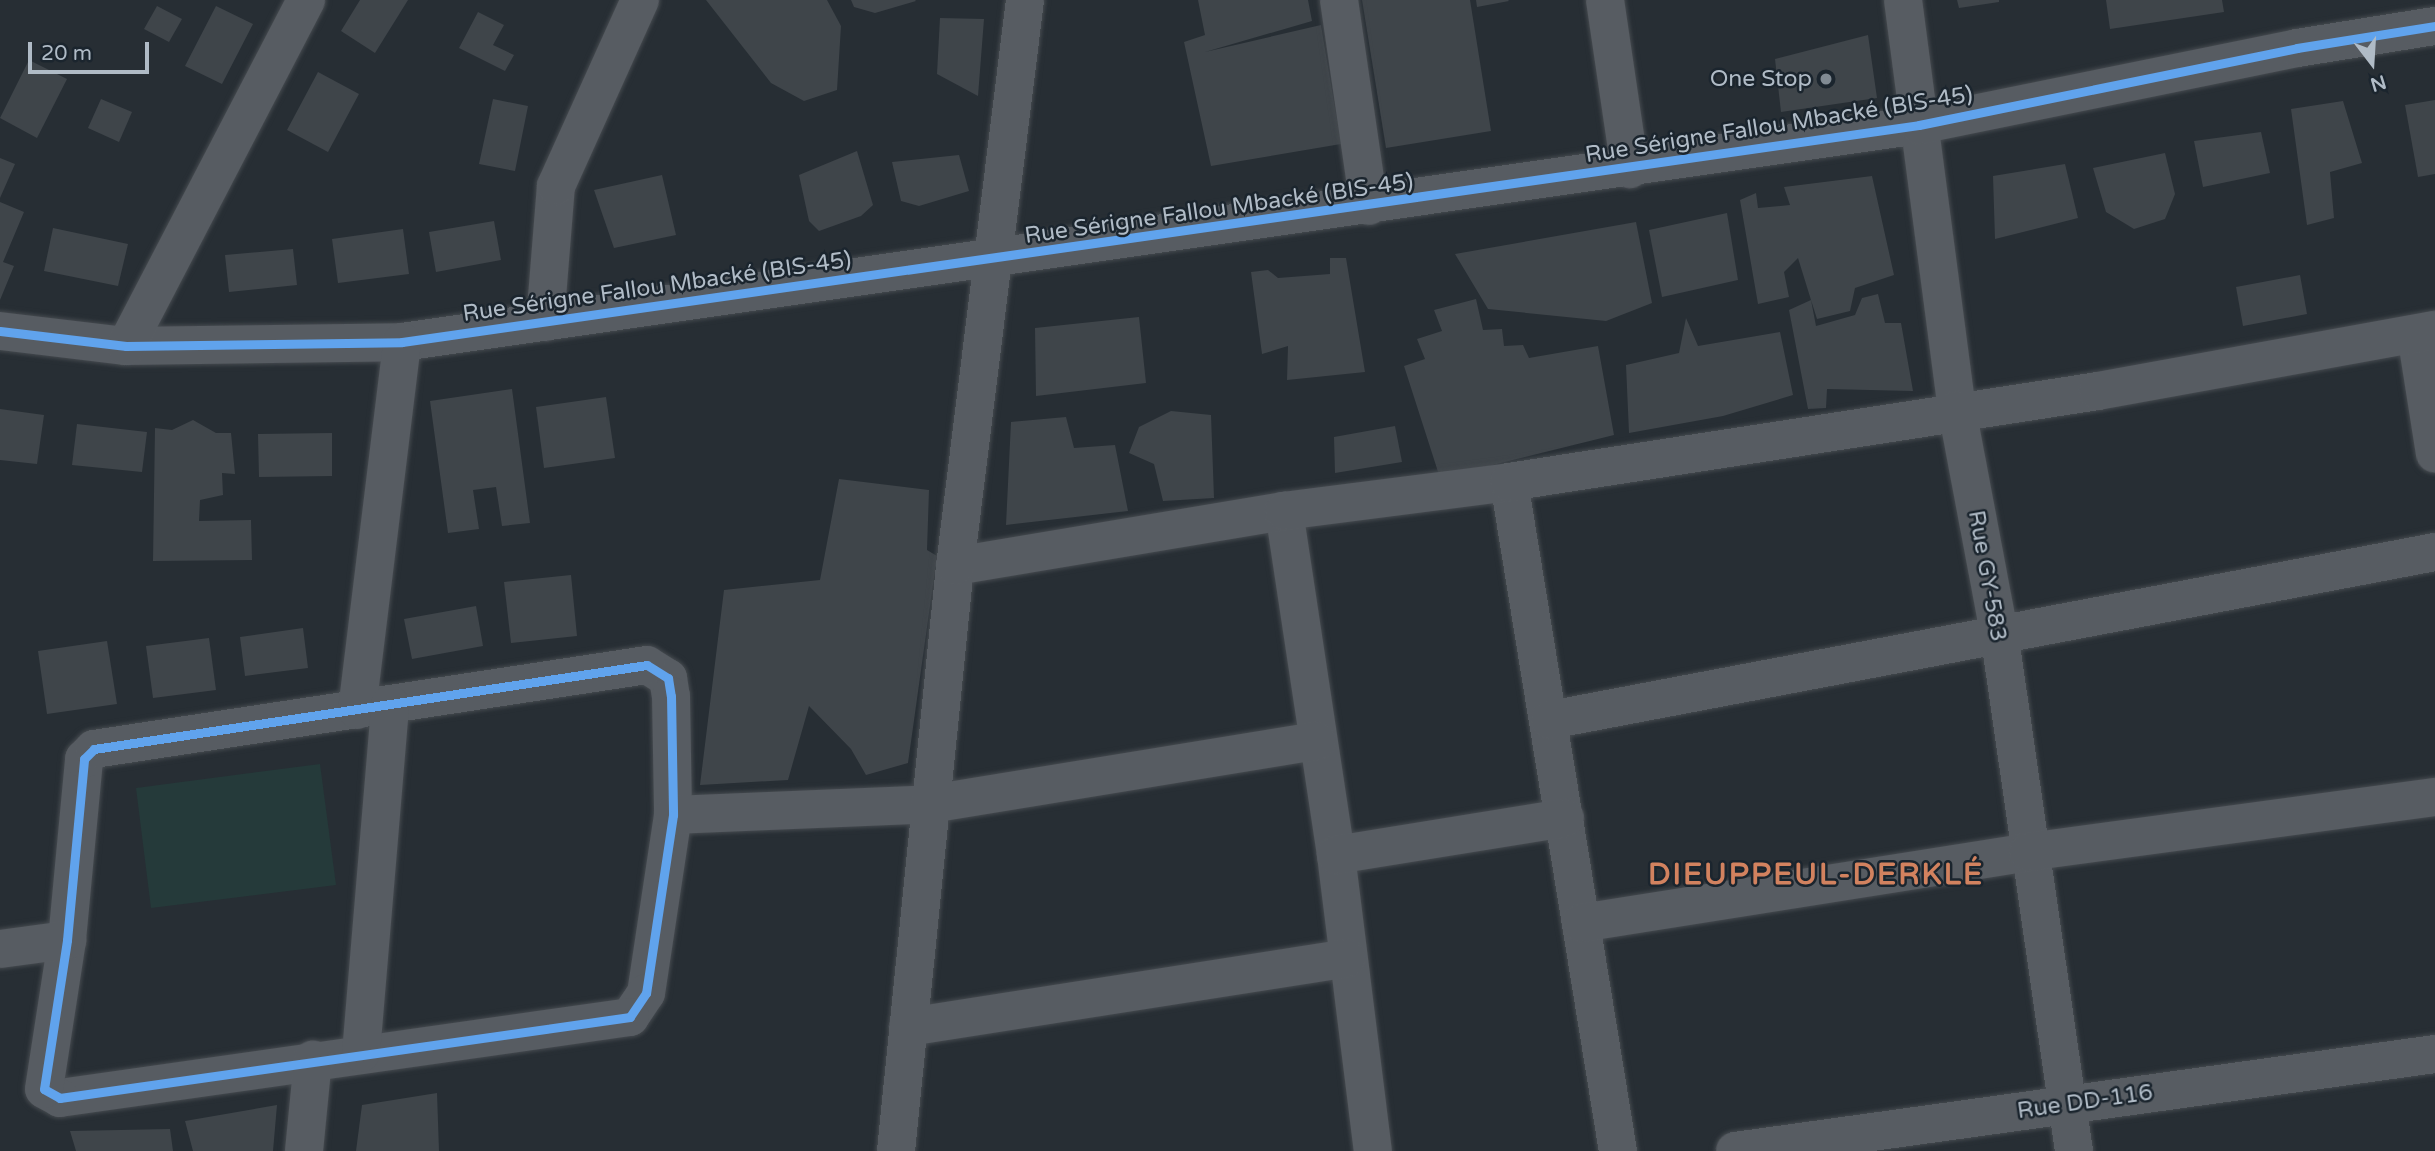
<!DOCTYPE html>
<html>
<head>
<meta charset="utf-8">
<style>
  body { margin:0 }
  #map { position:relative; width:2435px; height:1151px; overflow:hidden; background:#272e34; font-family:"Varela Round",sans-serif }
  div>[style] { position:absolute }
  .green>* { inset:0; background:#253a3a }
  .building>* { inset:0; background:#3f454a }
  .roads { filter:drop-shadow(0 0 2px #454a4f) drop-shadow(0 0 2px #454a4f) }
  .minor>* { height:38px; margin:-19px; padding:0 19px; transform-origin:19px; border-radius:19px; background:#575c62 }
  .cycleway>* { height:9px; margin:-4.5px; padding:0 4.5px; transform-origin:4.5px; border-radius:4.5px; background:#60a3ed }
  .dots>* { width:19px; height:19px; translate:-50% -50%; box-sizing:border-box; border:4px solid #1b252e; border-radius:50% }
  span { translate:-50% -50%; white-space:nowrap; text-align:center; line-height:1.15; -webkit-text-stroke:5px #1b252e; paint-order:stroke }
  .poi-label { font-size:23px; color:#b0bbc6 }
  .right { translate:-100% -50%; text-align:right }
  .street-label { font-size:23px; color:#b0bbc6 }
  .district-label { font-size:30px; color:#d2825f; font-weight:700; letter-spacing:2px }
  .north { position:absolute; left:2337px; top:28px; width:70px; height:70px; -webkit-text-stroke:5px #1b252e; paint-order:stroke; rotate:163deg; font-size:19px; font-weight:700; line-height:28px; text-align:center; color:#b0bbc6 }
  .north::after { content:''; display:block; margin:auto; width:24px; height:32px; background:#b0bbc6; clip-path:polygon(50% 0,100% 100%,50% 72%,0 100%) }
  .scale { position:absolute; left:28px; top:42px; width:121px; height:32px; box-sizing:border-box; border:4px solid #b0bbc6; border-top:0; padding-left:9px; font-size:21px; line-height:24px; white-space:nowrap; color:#b0bbc6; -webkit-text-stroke:5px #1b252e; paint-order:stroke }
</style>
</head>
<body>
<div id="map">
  <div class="green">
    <i style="clip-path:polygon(320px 764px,336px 885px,151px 908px,136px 788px)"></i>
  </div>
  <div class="building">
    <i style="clip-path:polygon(360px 0,408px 0,375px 53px,341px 31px)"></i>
    <i style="clip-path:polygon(706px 0,827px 0,841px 26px,837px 90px,804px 101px,771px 83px)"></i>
    <i style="clip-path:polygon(851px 0,915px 0,916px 1px,875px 13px,854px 7px)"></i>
    <i style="clip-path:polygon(1198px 0,1308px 0,1312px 21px,1205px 52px,1321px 25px,1341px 144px,1211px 166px,1184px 42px,1205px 35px)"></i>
    <i style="clip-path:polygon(1362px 0,1470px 0,1491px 131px,1386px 148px)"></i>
    <i style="clip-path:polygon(1476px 0,1508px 0,1509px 1px,1477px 7px)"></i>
    <i style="clip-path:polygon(1957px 0,1999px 0,1999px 2px,1959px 8px)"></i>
    <i style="clip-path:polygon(2106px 0,2222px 0,2224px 12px,2110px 29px)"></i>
    <i style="clip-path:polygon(157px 6px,182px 19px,169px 42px,144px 29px)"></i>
    <i style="clip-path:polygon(216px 6px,253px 24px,222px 84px,185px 66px)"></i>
    <i style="clip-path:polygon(478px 12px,504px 25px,493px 45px,514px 55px,505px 71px,459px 48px)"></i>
    <i style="clip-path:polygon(940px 18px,984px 19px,978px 96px,937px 74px)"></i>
    <i style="clip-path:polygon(1868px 35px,1877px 98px,1781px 112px,1775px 59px)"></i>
    <i style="clip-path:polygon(29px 60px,67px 79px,37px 138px,0 118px)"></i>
    <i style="clip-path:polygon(318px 72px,359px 94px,328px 152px,287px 130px)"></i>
    <i style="clip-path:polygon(101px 99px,132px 112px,119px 142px,88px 128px)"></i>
    <i style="clip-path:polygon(493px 99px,528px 106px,515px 171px,479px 164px)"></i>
    <i style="clip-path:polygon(2435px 100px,2435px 174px,2418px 177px,2405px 105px)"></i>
    <i style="clip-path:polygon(2343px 101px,2362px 163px,2330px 172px,2334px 218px,2307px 225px,2291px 109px)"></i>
    <i style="clip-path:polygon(2261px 132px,2270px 173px,2203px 187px,2194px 141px)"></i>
    <i style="clip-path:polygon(857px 151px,873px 205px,861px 216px,819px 231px,809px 221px,799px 175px)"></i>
    <i style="clip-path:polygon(2165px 153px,2175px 194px,2165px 219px,2134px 229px,2106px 212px,2093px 168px)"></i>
    <i style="clip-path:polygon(959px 155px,969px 191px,919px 206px,901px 201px,892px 162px)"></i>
    <i style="clip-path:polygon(0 158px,15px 164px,0 198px)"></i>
    <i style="clip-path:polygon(2065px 164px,2078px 218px,1995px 239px,1993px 176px)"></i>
    <i style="clip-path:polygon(662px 175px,676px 235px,614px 248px,594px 190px)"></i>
    <i style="clip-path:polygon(1872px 176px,1894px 275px,1855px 288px,1850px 311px,1817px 319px,1811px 300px,1816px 326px,1855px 315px,1862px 298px,1878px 294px,1885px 323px,1901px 323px,1913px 391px,1827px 389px,1826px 408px,1808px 409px,1789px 310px,1811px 300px,1798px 258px,1784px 272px,1789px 297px,1758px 304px,1740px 200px,1756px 193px,1758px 208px,1790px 205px,1784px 187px)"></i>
    <i style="clip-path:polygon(0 202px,24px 212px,3px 262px,14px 266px,0 300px)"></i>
    <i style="clip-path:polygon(1727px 213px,1738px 280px,1662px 297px,1649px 230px)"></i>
    <i style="clip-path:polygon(494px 221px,501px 260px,436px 272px,429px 232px)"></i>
    <i style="clip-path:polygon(1636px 222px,1652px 303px,1606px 321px,1488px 309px,1455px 254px)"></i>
    <i style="clip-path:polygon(53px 228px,128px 244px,118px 286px,44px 271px)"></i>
    <i style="clip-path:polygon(403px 229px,409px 274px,338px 283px,332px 239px)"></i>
    <i style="clip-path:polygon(293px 249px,297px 285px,229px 292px,225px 255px)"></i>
    <i style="clip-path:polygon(1330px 258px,1346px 258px,1365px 372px,1287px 380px,1288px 346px,1262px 354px,1251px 272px,1268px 270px,1278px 278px,1330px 274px)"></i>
    <i style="clip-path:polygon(2300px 275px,2307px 314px,2243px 326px,2236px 287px)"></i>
    <i style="clip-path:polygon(1476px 299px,1483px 330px,1502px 329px,1504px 346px,1523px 345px,1529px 358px,1598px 346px,1614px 435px,1440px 478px,1404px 366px,1425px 359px,1417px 339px,1442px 331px,1434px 310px)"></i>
    <i style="clip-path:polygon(1139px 317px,1146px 383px,1036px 396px,1035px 328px)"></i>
    <i style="clip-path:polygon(1686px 318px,1698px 346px,1780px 332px,1793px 395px,1723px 416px,1629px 433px,1626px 365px,1679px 353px)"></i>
    <i style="clip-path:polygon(512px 389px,530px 523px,502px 526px,496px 487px,473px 490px,479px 529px,448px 533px,430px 401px)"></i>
    <i style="clip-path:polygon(606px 397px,615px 458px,544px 468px,536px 407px)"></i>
    <i style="clip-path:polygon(0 409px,44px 415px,37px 464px,0 460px)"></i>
    <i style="clip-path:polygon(1171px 411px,1211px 415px,1214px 498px,1163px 501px,1154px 464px,1129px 453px,1139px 427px)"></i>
    <i style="clip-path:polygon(1066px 417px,1074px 448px,1115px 445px,1128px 511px,1006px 525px,1011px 422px)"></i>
    <i style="clip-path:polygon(193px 420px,216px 433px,231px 433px,235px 474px,222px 473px,223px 495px,200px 500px,199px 521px,251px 520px,252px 560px,153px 561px,155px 428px,172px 430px)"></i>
    <i style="clip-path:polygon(77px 424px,147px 432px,142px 472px,72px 465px)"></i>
    <i style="clip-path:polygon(1395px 426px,1402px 462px,1335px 473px,1334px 437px)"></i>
    <i style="clip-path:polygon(332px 433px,332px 476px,259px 477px,258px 434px)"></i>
    <i style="clip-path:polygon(839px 479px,929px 490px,927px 550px,937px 556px,908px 763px,866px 775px,851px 749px,809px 706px,788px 780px,700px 785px,724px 590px,820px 580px)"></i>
    <i style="clip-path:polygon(571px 575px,577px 636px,511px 643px,504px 582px)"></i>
    <i style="clip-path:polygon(476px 606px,483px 646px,412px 659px,404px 619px)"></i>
    <i style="clip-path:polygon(303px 628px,308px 668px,245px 676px,240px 637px)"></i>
    <i style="clip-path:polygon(209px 638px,216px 690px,153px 698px,146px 646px)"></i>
    <i style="clip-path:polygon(107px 641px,117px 704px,47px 714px,38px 651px)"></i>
    <i style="clip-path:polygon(437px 1093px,439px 1151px,356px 1151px,362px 1105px)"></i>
    <i style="clip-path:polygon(277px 1105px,273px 1151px,193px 1151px,185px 1121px)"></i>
    <i style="clip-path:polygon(170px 1129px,173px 1151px,76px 1151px,70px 1131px)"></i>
  </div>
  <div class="roads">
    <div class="minor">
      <i style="left:1339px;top:0;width:208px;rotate:81.7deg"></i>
      <i style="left:1605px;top:0;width:171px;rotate:81.6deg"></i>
      <i style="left:1903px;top:0;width:414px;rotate:82.5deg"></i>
      <i style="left:1957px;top:410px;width:226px;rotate:79.3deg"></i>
      <i style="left:1999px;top:632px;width:524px;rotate:81.78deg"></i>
      <i style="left:545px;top:322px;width:136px;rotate:-85.4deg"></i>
      <i style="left:556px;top:186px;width:204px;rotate:-65.7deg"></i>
      <i style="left:0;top:331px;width:127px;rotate:6.8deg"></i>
      <i style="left:126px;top:346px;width:276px;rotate:-0.8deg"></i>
      <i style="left:402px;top:342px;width:1532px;rotate:-8.14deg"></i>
      <i style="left:1919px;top:125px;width:386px;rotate:-11.5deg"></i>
      <i style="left:2297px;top:48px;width:140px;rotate:-9.1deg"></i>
      <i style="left:2416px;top:334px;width:121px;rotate:81deg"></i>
      <i style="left:126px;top:346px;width:390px;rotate:-62.5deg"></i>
      <i style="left:1509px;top:482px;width:678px;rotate:80.75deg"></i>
      <i style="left:1284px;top:511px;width:348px;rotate:81.4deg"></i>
      <i style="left:1336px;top:855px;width:298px;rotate:82.9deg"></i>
      <i style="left:955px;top:566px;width:334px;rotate:-9.5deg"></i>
      <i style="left:1284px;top:511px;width:227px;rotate:-7.3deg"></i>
      <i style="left:1509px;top:482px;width:596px;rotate:-8.78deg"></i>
      <i style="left:2098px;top:391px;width:342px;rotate:-10.3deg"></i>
      <i style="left:647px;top:665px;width:25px;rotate:32deg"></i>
      <i style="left:668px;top:678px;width:18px;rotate:81deg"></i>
      <i style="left:671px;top:696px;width:119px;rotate:89deg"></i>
      <i style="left:673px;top:815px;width:180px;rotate:98.6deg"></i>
      <i style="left:646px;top:993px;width:29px;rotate:124deg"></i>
      <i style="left:630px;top:1017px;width:576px;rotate:171.91deg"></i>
      <i style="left:60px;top:1098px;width:18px;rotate:-151deg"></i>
      <i style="left:44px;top:1089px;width:151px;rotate:-81.2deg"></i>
      <i style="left:67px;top:940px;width:182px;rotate:-84.6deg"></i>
      <i style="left:84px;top:759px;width:14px;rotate:-45deg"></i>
      <i style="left:94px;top:749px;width:559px;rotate:-8.64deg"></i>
      <i style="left:357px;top:710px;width:371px;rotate:-83deg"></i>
      <i style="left:1550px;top:720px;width:901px;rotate:-10.75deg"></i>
      <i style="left:673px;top:815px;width:258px;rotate:-2.4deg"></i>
      <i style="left:931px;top:804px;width:391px;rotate:-9.3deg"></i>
      <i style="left:1336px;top:855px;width:232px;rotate:-9.2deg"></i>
      <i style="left:1581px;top:923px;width:453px;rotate:-9deg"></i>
      <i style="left:2028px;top:852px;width:411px;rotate:-7.7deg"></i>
      <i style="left:0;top:949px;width:68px;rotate:-7.7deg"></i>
      <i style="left:908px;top:1027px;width:444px;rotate:-8.9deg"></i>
      <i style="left:361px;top:1053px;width:350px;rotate:-85.2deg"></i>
      <i style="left:304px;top:1151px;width:92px;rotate:-84.4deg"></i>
      <i style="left:896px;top:1151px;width:588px;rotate:-84.24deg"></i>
      <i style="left:955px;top:566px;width:570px;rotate:-82.95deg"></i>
      <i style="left:1735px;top:1151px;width:707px;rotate:-7.89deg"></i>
    </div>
  </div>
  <div class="cycleway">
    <i style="left:0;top:331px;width:127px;rotate:6.8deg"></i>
    <i style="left:126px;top:346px;width:276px;rotate:-0.8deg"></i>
    <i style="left:402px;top:342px;width:1532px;rotate:-8.14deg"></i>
    <i style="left:1919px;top:125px;width:386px;rotate:-11.5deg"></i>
    <i style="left:2297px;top:48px;width:140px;rotate:-9.1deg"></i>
    <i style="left:647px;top:665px;width:25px;rotate:32deg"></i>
    <i style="left:668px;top:678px;width:18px;rotate:81deg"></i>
    <i style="left:671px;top:696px;width:119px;rotate:89deg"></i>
    <i style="left:673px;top:815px;width:180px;rotate:98.6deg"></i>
    <i style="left:646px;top:993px;width:29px;rotate:124deg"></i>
    <i style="left:630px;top:1017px;width:576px;rotate:171.91deg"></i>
    <i style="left:60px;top:1098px;width:18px;rotate:-151deg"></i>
    <i style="left:44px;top:1089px;width:151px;rotate:-81.2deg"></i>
    <i style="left:67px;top:940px;width:182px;rotate:-84.6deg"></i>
    <i style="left:84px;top:759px;width:14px;rotate:-45deg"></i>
    <i style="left:94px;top:749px;width:559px;rotate:-8.64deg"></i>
  </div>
  <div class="dots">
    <i style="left:1826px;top:79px;background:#808a93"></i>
  </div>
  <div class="poi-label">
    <span class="right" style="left:1812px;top:79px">One Stop</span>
  </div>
  <div class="street-label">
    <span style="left:1779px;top:125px;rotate:-9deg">Rue Sérigne Fallou Mbacké (BIS-45)</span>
    <span style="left:1219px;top:209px;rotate:-8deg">Rue Sérigne Fallou Mbacké (BIS-45)</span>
    <span style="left:657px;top:287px;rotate:-8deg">Rue Sérigne Fallou Mbacké (BIS-45)</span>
    <span style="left:1987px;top:576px;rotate:80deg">Rue GY-583</span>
    <span style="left:2085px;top:1102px;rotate:-8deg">Rue DD-116</span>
  </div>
  <div class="district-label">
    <span style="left:1816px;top:875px">DIEUPPEUL-DERKLÉ</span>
  </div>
  <div class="north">N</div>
  <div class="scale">20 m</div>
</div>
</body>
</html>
